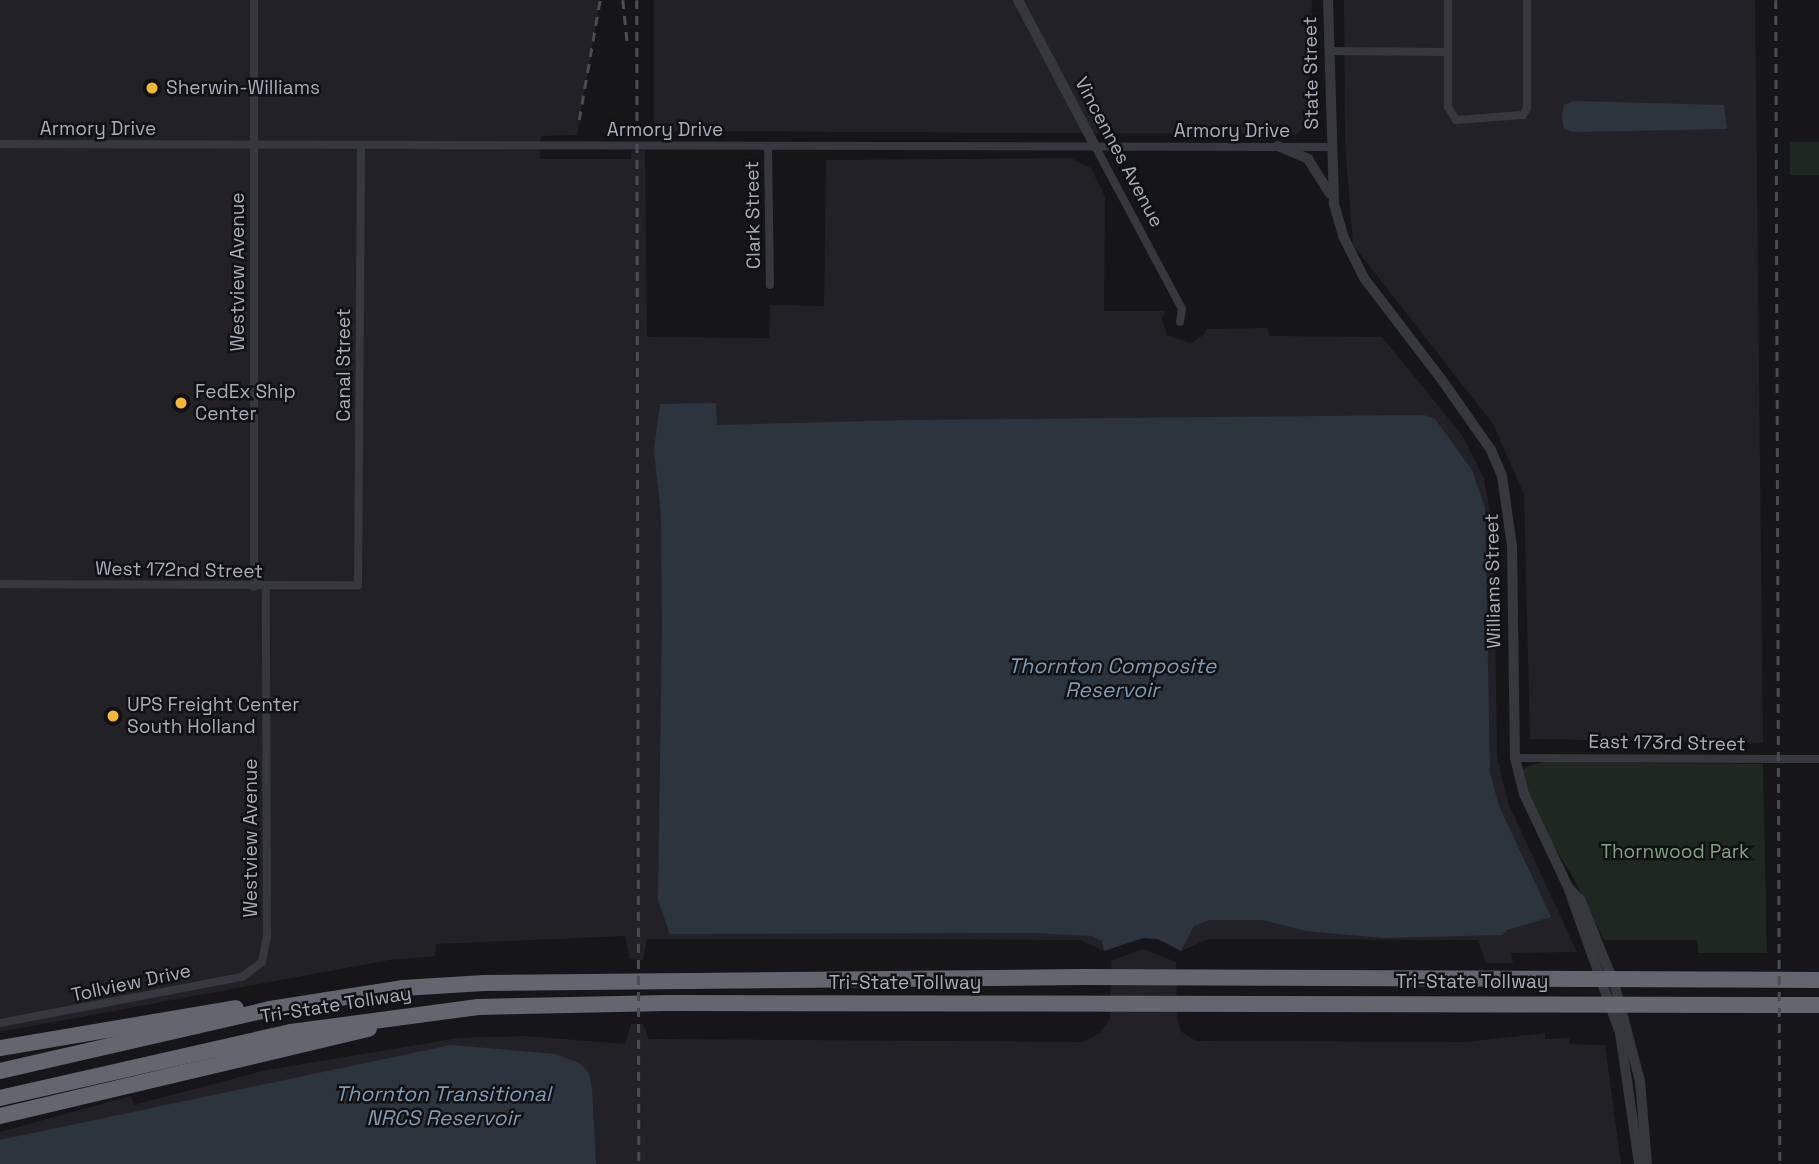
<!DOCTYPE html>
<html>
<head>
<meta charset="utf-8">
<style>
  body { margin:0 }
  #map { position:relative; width:1819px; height:1164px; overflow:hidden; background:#161618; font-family:"Space Grotesk",sans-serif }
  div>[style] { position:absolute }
  .built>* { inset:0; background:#222226 }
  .green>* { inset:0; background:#1e2720 }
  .water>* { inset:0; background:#2c353d }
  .minor>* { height:8px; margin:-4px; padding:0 4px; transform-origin:4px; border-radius:4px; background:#37383e }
  .tertiary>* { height:10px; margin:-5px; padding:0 5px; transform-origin:5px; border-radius:5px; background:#37383e }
  .motorway>* { height:16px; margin:-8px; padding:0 8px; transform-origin:8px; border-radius:8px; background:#63666f }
  .rail>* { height:2.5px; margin-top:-1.25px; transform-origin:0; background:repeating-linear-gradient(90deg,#4a4c53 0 9px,transparent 0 16px) }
  .dots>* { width:19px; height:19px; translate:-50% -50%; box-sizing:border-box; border:4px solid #111114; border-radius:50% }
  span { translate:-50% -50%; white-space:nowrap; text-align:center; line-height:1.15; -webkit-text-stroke:5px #111114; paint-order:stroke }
  .street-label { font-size:19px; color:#a8adb9 }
  .poi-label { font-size:19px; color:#a8adb9 }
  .left { translate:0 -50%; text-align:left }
  .park-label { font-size:19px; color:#7fa482 }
  .water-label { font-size:21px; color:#7f9ab4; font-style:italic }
</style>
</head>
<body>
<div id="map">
  <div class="built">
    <i style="clip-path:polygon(0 0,600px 0,577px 135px,541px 136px,540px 159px,631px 159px,631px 151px,645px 150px,647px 337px,769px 338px,770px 305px,824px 306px,826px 160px,1071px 158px,1091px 168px,1105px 197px,1104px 311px,1166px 311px,1162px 319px,1167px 335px,1190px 343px,1204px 335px,1206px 329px,1268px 328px,1269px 336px,1382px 337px,1462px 435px,1484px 479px,1494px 533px,1497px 756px,1508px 803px,1577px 952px,1511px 953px,1513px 963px,1486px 963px,1478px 940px,1208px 939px,1181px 951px,1158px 939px,1143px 938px,1104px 951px,1080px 940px,647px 939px,643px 960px,630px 959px,625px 936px,436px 944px,435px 956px,389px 960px,0 1032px)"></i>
    <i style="clip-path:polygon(654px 0,1312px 0,1308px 124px,1297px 134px,654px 131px)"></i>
    <i style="clip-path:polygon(1344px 0,1755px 0,1763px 743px,1530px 739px,1524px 494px,1493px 424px,1353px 245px,1345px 142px)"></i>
    <i style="clip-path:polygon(1143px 949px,1176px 962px,1177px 1020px,1182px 1032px,1196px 1041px,1467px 1042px,1545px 1033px,1545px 1039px,1569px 1038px,1570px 1044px,1605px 1045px,1621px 1164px,0 1164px,0 1132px,131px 1096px,134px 1105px,266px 1070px,458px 1038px,526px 1036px,625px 1044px,631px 1024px,643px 1024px,649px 1039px,1082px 1042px,1100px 1033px,1110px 1018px,1111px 961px)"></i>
  </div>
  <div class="green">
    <i style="clip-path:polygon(1790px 142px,1819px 142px,1819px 175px,1790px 175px)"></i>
    <i style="clip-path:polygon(1543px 762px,1763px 764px,1767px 953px,1698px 953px,1697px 940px,1604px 940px,1574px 879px,1515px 781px,1526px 767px)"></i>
  </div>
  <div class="water">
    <i style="clip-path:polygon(1573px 101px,1724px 105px,1727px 129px,1572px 132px,1564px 129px,1562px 117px,1564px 105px)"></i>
    <i style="clip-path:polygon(716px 403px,717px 425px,914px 420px,1424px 415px,1435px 419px,1472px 470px,1485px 508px,1490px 773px,1499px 806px,1551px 917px,1507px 930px,1502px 935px,1383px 938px,1306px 931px,1262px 920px,1210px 920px,1194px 926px,1181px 951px,1158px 939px,1143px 938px,1104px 951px,1102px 941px,1092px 936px,1035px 933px,670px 934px,658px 900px,662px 626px,661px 516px,654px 450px,660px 404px)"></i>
    <i style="clip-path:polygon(451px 1045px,556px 1054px,579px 1063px,589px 1073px,592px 1089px,596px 1164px,0 1164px,0 1140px)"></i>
  </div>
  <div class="minor">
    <i style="left:254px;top:0;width:587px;rotate:90deg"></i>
    <i style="left:1448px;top:0;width:107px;rotate:90deg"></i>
    <i style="left:1448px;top:107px;width:15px;rotate:58deg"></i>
    <i style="left:1456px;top:120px;width:67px;rotate:-4.3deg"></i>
    <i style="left:1523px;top:115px;width:8px;rotate:-60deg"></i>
    <i style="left:1527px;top:108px;width:108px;rotate:-90deg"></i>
    <i style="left:1329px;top:51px;width:119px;rotate:0.5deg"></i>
    <i style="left:0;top:144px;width:1329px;rotate:0.13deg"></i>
    <i style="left:768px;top:146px;width:139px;rotate:89.2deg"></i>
    <i style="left:1095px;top:146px;width:185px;rotate:61.9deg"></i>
    <i style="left:1182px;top:309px;width:13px;rotate:99deg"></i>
    <i style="left:0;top:584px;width:358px;rotate:0.2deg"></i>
    <i style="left:358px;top:585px;width:440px;rotate:-89.6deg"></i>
    <i style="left:1515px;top:758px;width:304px;rotate:0.2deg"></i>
    <i style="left:0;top:1023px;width:246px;rotate:-10.8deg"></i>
    <i style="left:242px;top:977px;width:25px;rotate:-37deg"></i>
    <i style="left:262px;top:962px;width:25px;rotate:-79deg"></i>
    <i style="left:267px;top:937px;width:350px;rotate:-90.2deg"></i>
  </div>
  <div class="tertiary">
    <i style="left:1018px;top:0;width:165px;rotate:62.2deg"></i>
    <i style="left:1328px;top:0;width:204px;rotate:88.3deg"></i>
    <i style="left:1334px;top:204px;width:33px;rotate:74deg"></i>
    <i style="left:1343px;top:236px;width:47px;rotate:63.4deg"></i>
    <i style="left:1364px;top:278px;width:128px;rotate:52.6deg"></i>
    <i style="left:1442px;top:380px;width:85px;rotate:55deg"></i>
    <i style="left:1491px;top:450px;width:28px;rotate:67deg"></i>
    <i style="left:1502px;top:476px;width:71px;rotate:81.9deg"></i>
    <i style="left:1512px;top:546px;width:212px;rotate:89.2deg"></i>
    <i style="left:1515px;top:758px;width:37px;rotate:76deg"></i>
    <i style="left:1524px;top:794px;width:103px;rotate:64.7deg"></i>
    <i style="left:1568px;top:887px;width:19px;rotate:47deg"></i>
    <i style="left:1581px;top:901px;width:92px;rotate:68.2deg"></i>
    <i style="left:1615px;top:986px;width:98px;rotate:75.3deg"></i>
    <i style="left:1640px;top:1081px;width:83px;rotate:85.2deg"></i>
    <i style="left:1278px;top:146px;width:33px;rotate:23deg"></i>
    <i style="left:1308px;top:159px;width:41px;rotate:57.8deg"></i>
    <i style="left:1569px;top:890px;width:152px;rotate:70.4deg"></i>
    <i style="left:1620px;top:1033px;width:132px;rotate:81.7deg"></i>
  </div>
  <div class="motorway">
    <i style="left:0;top:1048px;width:239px;rotate:-9.6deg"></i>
    <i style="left:0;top:1071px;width:277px;rotate:-12.9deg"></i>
    <i style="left:270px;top:1009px;width:135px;rotate:-9deg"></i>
    <i style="left:403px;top:988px;width:81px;rotate:-3.5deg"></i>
    <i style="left:484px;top:983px;width:598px;rotate:-0.57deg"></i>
    <i style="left:1082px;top:977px;width:737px;rotate:0.23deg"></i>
    <i style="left:0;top:1098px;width:298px;rotate:-12.8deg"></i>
    <i style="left:291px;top:1032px;width:189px;rotate:-7.6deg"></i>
    <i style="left:478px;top:1007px;width:189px;rotate:-1.2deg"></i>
    <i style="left:667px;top:1003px;width:1152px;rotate:0.1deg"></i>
    <i style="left:0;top:1116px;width:379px;rotate:-13.3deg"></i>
  </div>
  <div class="rail">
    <i style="left:623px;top:0;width:48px;rotate:84.1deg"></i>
    <i style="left:637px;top:0;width:1164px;rotate:89.9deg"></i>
    <i style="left:1776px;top:0;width:1164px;rotate:89.8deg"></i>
    <i style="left:579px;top:120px;width:122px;rotate:-80.1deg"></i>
  </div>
  <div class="dots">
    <i style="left:152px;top:88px;background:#f5b831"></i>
    <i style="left:181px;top:403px;background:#f5b831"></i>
    <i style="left:113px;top:716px;background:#f5b831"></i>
  </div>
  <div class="street-label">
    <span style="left:1311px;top:73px;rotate:-91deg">State Street</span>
    <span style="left:98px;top:129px">Armory Drive</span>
    <span style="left:665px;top:130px">Armory Drive</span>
    <span style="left:1232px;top:131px">Armory Drive</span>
    <span style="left:1119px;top:152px;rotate:62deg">Vincennes Avenue</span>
    <span style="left:753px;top:215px;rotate:-91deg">Clark Street</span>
    <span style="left:238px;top:272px;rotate:-90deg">Westview Avenue</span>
    <span style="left:344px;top:365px;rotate:-90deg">Canal Street</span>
    <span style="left:179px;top:570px;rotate:1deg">West 172nd Street</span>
    <span style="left:1493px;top:581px;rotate:-91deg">Williams Street</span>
    <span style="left:1667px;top:743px;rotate:1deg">East 173rd Street</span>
    <span style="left:251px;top:838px;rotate:-90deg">Westview Avenue</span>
    <span style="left:1472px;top:982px">Tri-State Tollway</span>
    <span style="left:131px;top:983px;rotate:-12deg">Tollview Drive</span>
    <span style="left:905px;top:983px">Tri-State Tollway</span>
    <span style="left:336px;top:1005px;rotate:-9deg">Tri-State Tollway</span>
  </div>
  <div class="poi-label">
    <span class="left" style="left:166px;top:88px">Sherwin-Williams</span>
    <span class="left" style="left:195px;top:403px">FedEx Ship<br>Center</span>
    <span class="left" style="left:127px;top:716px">UPS Freight Center<br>South Holland</span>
  </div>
  <div class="park-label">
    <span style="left:1675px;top:852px">Thornwood Park</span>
  </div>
  <div class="water-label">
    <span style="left:1112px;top:678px">Thornton Composite<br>Reservoir</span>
    <span style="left:443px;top:1106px">Thornton Transitional<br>NRCS Reservoir</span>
  </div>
</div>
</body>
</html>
